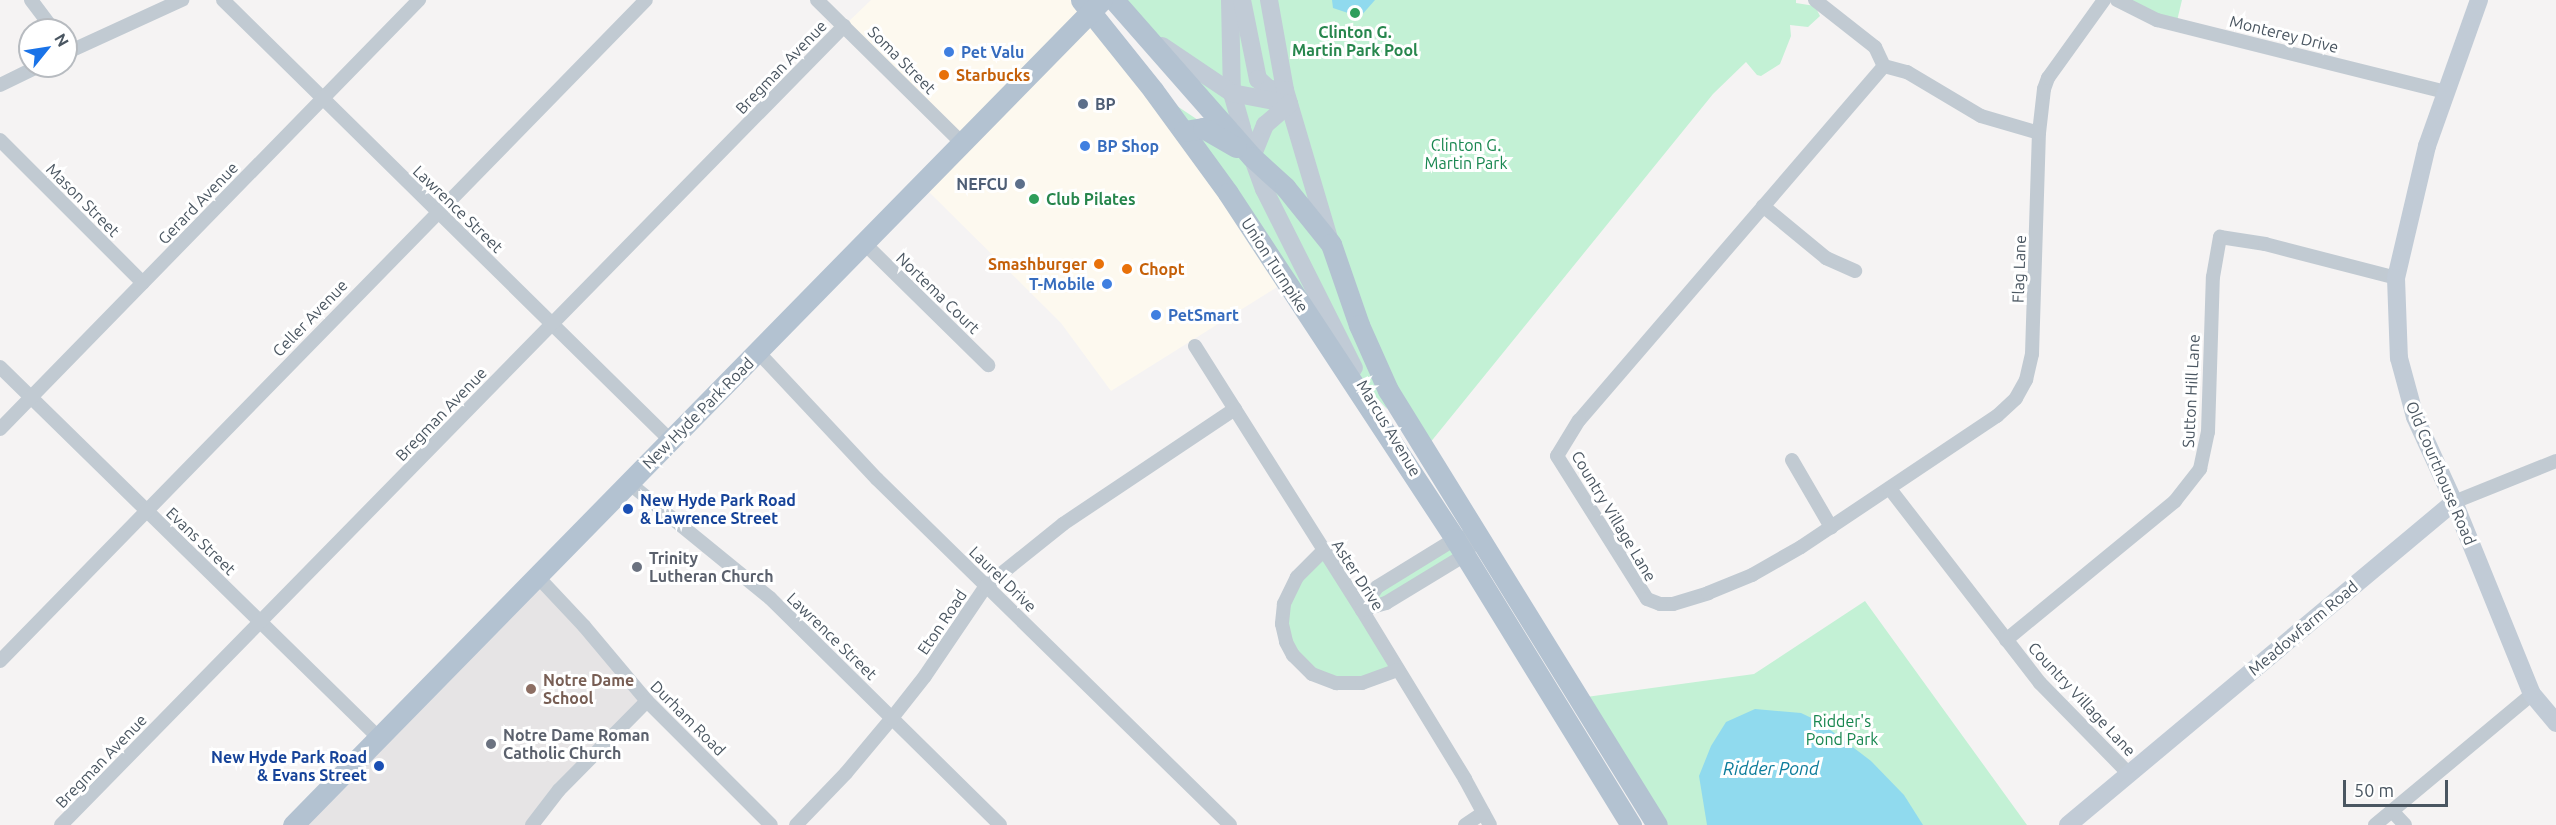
<!DOCTYPE html>
<html>
<head>
<meta charset="utf-8">
<style>
  body { margin:0 }
  #map { position:relative; width:2556px; height:825px; overflow:hidden; background:#f5f3f3; font-family:Ubuntu,sans-serif }
  div>[style] { position:absolute }
  .commercial>* { inset:0; background:#fdf9ef }
  .education>* { inset:0; background:#e6e4e5 }
  .green>* { inset:0; background:#c3f1d5 }
  .water>* { inset:0; background:#90daee }
  .street>* { height:14px; margin:-7px; padding:0 7px; transform-origin:7px; border-radius:7px; background:#c1cad2 }
  .secondary>* { height:18px; margin:-9px; padding:0 9px; transform-origin:9px; border-radius:9px; background:#c1cbd6 }
  .primary>* { height:21px; margin:-10.5px; padding:0 10.5px; transform-origin:10.5px; border-radius:10.5px; background:#b3c2d1 }
  .dots>* { width:16px; height:16px; translate:-50% -50%; box-sizing:border-box; border:3px solid #fff; border-radius:50% }
  span { translate:-50% -50%; white-space:nowrap; text-align:center; line-height:1.15; -webkit-text-stroke:6px #fff; paint-order:stroke }
  .leisure-label { font-size:16px; color:#27864d; font-weight:700 }
  .left { translate:0 -50%; text-align:left }
  .street-label { font-size:16px; color:#4a5661 }
  .shop-label { font-size:16px; color:#366cbe; font-weight:700 }
  .right { translate:-100% -50%; text-align:right }
  .food-label { font-size:16px; color:#c56008; font-weight:700 }
  .service-label { font-size:16px; color:#4e5e75; font-weight:700 }
  .park-label { font-size:16px; color:#17864f }
  .transit-label { font-size:16px; color:#164399; font-weight:700 }
  .worship-label { font-size:16px; color:#5b616d; font-weight:700 }
  .education-label { font-size:16px; color:#785e54; font-weight:700 }
  .water-label { font-size:18px; color:#0c7c9b; font-style:italic }
  .north { position:absolute; left:18px; top:18px; width:60px; height:60px; box-sizing:border-box; background:#fff; border:2px solid #b7bbc0; border-radius:50%; rotate:60deg; font-size:16px; font-weight:700; line-height:24px; text-align:center; color:#4a5661 }
  .north::after { content:''; display:block; margin:auto; width:21px; height:27px; background:#1a73e8; clip-path:polygon(50% 0,100% 100%,50% 72%,0 100%) }
  .scale { position:absolute; left:2343px; top:780px; width:105px; height:27px; box-sizing:border-box; border:3px solid #4a5661; border-top:0; padding-left:8px; font-size:18px; line-height:21px; white-space:nowrap; color:#4a5661; -webkit-text-stroke:4px #fff; paint-order:stroke }
</style>
</head>
<body>
<div id="map">
  <div class="commercial">
    <i style="clip-path:polygon(871px 0,1081px 0,1285px 282px,1111px 391px,1061px 323px,923px 186px,963px 144px,844px 26px)"></i>
  </div>
  <div class="education">
    <i style="clip-path:polygon(537px 576px,647px 701px,532px 825px,293px 825px)"></i>
  </div>
  <div class="green">
    <i style="clip-path:polygon(1114px 0,1796px 0,1796px 3px,1815px 6px,1820px 16px,1808px 27px,1790px 25px,1791px 36px,1780px 64px,1761px 76px,1757px 75px,1746px 62px,1713px 94px,1425px 449px,1379px 372px,1387px 409px,1363px 383px,1321px 318px,1153px 90px,1249px 154px)"></i>
    <i style="clip-path:polygon(2117px 0,2182px 0,2176px 25px)"></i>
    <i style="clip-path:polygon(1455px 539px,1465px 555px,1362px 610px,1398px 670px,1336px 683px,1293px 655px,1284px 604px,1323px 551px,1362px 610px,1377px 587px)"></i>
    <i style="clip-path:polygon(1865px 601px,2027px 825px,1657px 825px,1579px 698px,1754px 674px)"></i>
  </div>
  <div class="water">
    <i style="clip-path:polygon(1332px 0,1375px 0,1360px 17px,1333px 8px)"></i>
    <i style="clip-path:polygon(1755px 709px,1801px 713px,1820px 722px,1871px 761px,1904px 795px,1923px 825px,1707px 825px,1699px 776px,1711px 746px,1726px 722px)"></i>
  </div>
  <div class="street">
    <i style="left:31px;top:0;width:38px;rotate:53deg"></i>
    <i style="left:223px;top:0;width:627px;rotate:44.55deg"></i>
    <i style="left:817px;top:0;width:205px;rotate:44.6deg"></i>
    <i style="left:1815px;top:0;width:76px;rotate:38.1deg"></i>
    <i style="left:1875px;top:47px;width:21px;rotate:65deg"></i>
    <i style="left:1884px;top:66px;width:24px;rotate:15deg"></i>
    <i style="left:1907px;top:72px;width:86px;rotate:30.7deg"></i>
    <i style="left:1981px;top:116px;width:60px;rotate:16.3deg"></i>
    <i style="left:2117px;top:0;width:45px;rotate:26.6deg"></i>
    <i style="left:2157px;top:20px;width:298px;rotate:14deg"></i>
    <i style="left:66px;top:53px;width:128px;rotate:-24.6deg"></i>
    <i style="left:1884px;top:66px;width:467px;rotate:130.7deg"></i>
    <i style="left:1579px;top:420px;width:42px;rotate:121.4deg"></i>
    <i style="left:1557px;top:456px;width:169px;rotate:57.8deg"></i>
    <i style="left:1647px;top:599px;width:14px;rotate:21deg"></i>
    <i style="left:1660px;top:604px;width:13px"></i>
    <i style="left:1673px;top:604px;width:37px;rotate:-17deg"></i>
    <i style="left:1708px;top:593px;width:48px;rotate:-22.2deg"></i>
    <i style="left:1752px;top:575px;width:56px;rotate:-29.7deg"></i>
    <i style="left:1801px;top:547px;width:236px;rotate:-33.8deg"></i>
    <i style="left:1997px;top:416px;width:26px;rotate:-43deg"></i>
    <i style="left:2016px;top:398px;width:21px;rotate:-61deg"></i>
    <i style="left:2026px;top:380px;width:27px;rotate:-77deg"></i>
    <i style="left:2032px;top:354px;width:221px;rotate:-88.2deg"></i>
    <i style="left:2039px;top:133px;width:44px;rotate:-83.5deg"></i>
    <i style="left:2044px;top:89px;width:12px;rotate:-70deg"></i>
    <i style="left:2048px;top:78px;width:96px;rotate:-54.3deg"></i>
    <i style="left:0;top:85px;width:43px;rotate:-26deg"></i>
    <i style="left:0;top:140px;width:202px;rotate:45deg"></i>
    <i style="left:1763px;top:206px;width:82px;rotate:39.5deg"></i>
    <i style="left:1826px;top:258px;width:32px;rotate:24deg"></i>
    <i style="left:865px;top:244px;width:173px;rotate:44.5deg"></i>
    <i style="left:1195px;top:346px;width:312px;rotate:57.7deg"></i>
    <i style="left:1362px;top:610px;width:198px;rotate:58.6deg"></i>
    <i style="left:1465px;top:779px;width:52px;rotate:61.5deg"></i>
    <i style="left:758px;top:352px;width:174px;rotate:46.9deg"></i>
    <i style="left:877px;top:479px;width:494px;rotate:44.4deg"></i>
    <i style="left:0;top:367px;width:530px;rotate:44.39deg"></i>
    <i style="left:0;top:429px;width:600px;rotate:-45.68deg"></i>
    <i style="left:1792px;top:460px;width:78px;rotate:59.8deg"></i>
    <i style="left:629px;top:483px;width:182px;rotate:39.2deg"></i>
    <i style="left:770px;top:598px;width:323px;rotate:44.6deg"></i>
    <i style="left:1890px;top:489px;width:245px;rotate:52.3deg"></i>
    <i style="left:2040px;top:683px;width:127px;rotate:45.6deg"></i>
    <i style="left:2454px;top:502px;width:110px;rotate:-21.9deg"></i>
    <i style="left:1478px;top:535px;width:24px;rotate:123deg"></i>
    <i style="left:1465px;top:555px;width:92px;rotate:148.7deg"></i>
    <i style="left:1386px;top:603px;width:25px;rotate:164deg"></i>
    <i style="left:1362px;top:610px;width:27px;rotate:-57deg"></i>
    <i style="left:1377px;top:587px;width:92px;rotate:-31.6deg"></i>
    <i style="left:1455px;top:539px;width:23px;rotate:-10deg"></i>
    <i style="left:1323px;top:551px;width:37px;rotate:135deg"></i>
    <i style="left:1297px;top:577px;width:30px;rotate:116deg"></i>
    <i style="left:1284px;top:604px;width:20px;rotate:96deg"></i>
    <i style="left:1282px;top:624px;width:18px;rotate:77deg"></i>
    <i style="left:1286px;top:642px;width:15px;rotate:62deg"></i>
    <i style="left:1293px;top:655px;width:27px;rotate:45deg"></i>
    <i style="left:1312px;top:674px;width:26px;rotate:21deg"></i>
    <i style="left:1336px;top:683px;width:26px"></i>
    <i style="left:1362px;top:683px;width:38px;rotate:-20deg"></i>
    <i style="left:537px;top:576px;width:69px;rotate:46.8deg"></i>
    <i style="left:584px;top:626px;width:98px;rotate:50deg"></i>
    <i style="left:647px;top:701px;width:175px;rotate:45deg"></i>
    <i style="left:2006px;top:640px;width:219px;rotate:-39.4deg"></i>
    <i style="left:2175px;top:501px;width:41px;rotate:-52deg"></i>
    <i style="left:2200px;top:469px;width:38px;rotate:-78deg"></i>
    <i style="left:2208px;top:432px;width:155px;rotate:-88.2deg"></i>
    <i style="left:2213px;top:277px;width:41px;rotate:-80.1deg"></i>
    <i style="left:2220px;top:237px;width:46px;rotate:8.8deg"></i>
    <i style="left:2265px;top:244px;width:135px;rotate:14.5deg"></i>
    <i style="left:0;top:661px;width:924px;rotate:-45.66deg"></i>
    <i style="left:2392px;top:811px;width:19px;rotate:47deg"></i>
    <i style="left:61px;top:825px;width:1119px;rotate:-45.58deg"></i>
    <i style="left:532px;top:825px;width:44px;rotate:-52.4deg"></i>
    <i style="left:559px;top:790px;width:125px;rotate:-45.3deg"></i>
    <i style="left:796px;top:825px;width:72px;rotate:-46.1deg"></i>
    <i style="left:846px;top:773px;width:72px;rotate:-50.1deg"></i>
    <i style="left:892px;top:718px;width:53px;rotate:-51.8deg"></i>
    <i style="left:925px;top:676px;width:109px;rotate:-55.9deg"></i>
    <i style="left:986px;top:586px;width:99px;rotate:-38.8deg"></i>
    <i style="left:1063px;top:524px;width:207px;rotate:-33.8deg"></i>
    <i style="left:1465px;top:825px;width:22px;rotate:-34deg"></i>
    <i style="left:2375px;top:825px;width:204px;rotate:-39.8deg"></i>
  </div>
  <div class="secondary">
    <i style="left:1230px;top:0;width:93px;rotate:88.8deg"></i>
    <i style="left:1232px;top:93px;width:37px;rotate:74deg"></i>
    <i style="left:1242px;top:129px;width:64px;rotate:69.9deg"></i>
    <i style="left:1264px;top:189px;width:200px;rotate:63.3deg"></i>
    <i style="left:1242px;top:0;width:81px;rotate:78.6deg"></i>
    <i style="left:1258px;top:79px;width:15px;rotate:42deg"></i>
    <i style="left:1269px;top:89px;width:16px;rotate:4deg"></i>
    <i style="left:1269px;top:0;width:91px;rotate:79.9deg"></i>
    <i style="left:1285px;top:90px;width:155px;rotate:73.5deg"></i>
    <i style="left:2479px;top:0;width:155px;rotate:109.6deg"></i>
    <i style="left:2427px;top:146px;width:136px;rotate:103.2deg"></i>
    <i style="left:2396px;top:278px;width:80px;rotate:87.9deg"></i>
    <i style="left:2399px;top:358px;width:61px;rotate:74.8deg"></i>
    <i style="left:2415px;top:417px;width:94px;rotate:65.4deg"></i>
    <i style="left:2454px;top:502px;width:207px;rotate:67.9deg"></i>
    <i style="left:2532px;top:694px;width:38px;rotate:50deg"></i>
    <i style="left:1162px;top:46px;width:84px;rotate:33.9deg"></i>
    <i style="left:1232px;top:93px;width:58px;rotate:10.9deg"></i>
    <i style="left:1252px;top:157px;width:35px;rotate:-68deg"></i>
    <i style="left:1265px;top:125px;width:32px;rotate:-41deg"></i>
    <i style="left:2068px;top:825px;width:503px;rotate:-39.92deg"></i>
  </div>
  <div class="primary">
    <i style="left:1081px;top:0;width:115px;rotate:51.3deg"></i>
    <i style="left:1153px;top:90px;width:127px;rotate:53.9deg"></i>
    <i style="left:1228px;top:193px;width:414px;rotate:56.7deg"></i>
    <i style="left:1455px;top:539px;width:336px;rotate:58.4deg"></i>
    <i style="left:1114px;top:0;width:209px;rotate:48.7deg"></i>
    <i style="left:1252px;top:157px;width:45px;rotate:42.3deg"></i>
    <i style="left:1285px;top:187px;width:73px;rotate:51.1deg"></i>
    <i style="left:1331px;top:244px;width:86px;rotate:70.9deg"></i>
    <i style="left:1359px;top:325px;width:71px;rotate:66deg"></i>
    <i style="left:1388px;top:390px;width:511px;rotate:58.27deg"></i>
    <i style="left:1184px;top:131px;width:19px;rotate:-9deg"></i>
    <i style="left:1203px;top:128px;width:38px;rotate:30deg"></i>
    <i style="left:293px;top:825px;width:1155px;rotate:-45.56deg"></i>
  </div>
  <div class="dots">
    <i style="left:1355px;top:13px;background:#2e9e5b"></i>
    <i style="left:949px;top:52px;background:#3f7fe0"></i>
    <i style="left:944px;top:75px;background:#e8710a"></i>
    <i style="left:1083px;top:104px;background:#5c6f8a"></i>
    <i style="left:1085px;top:146px;background:#3f7fe0"></i>
    <i style="left:1020px;top:184px;background:#5c6f8a"></i>
    <i style="left:1034px;top:199px;background:#2e9e5b"></i>
    <i style="left:1099px;top:264px;background:#e8710a"></i>
    <i style="left:1127px;top:269px;background:#e8710a"></i>
    <i style="left:1107px;top:284px;background:#3f7fe0"></i>
    <i style="left:1156px;top:315px;background:#3f7fe0"></i>
    <i style="left:628px;top:509px;background:#1a4fb4"></i>
    <i style="left:637px;top:567px;background:#6b7280"></i>
    <i style="left:531px;top:689px;background:#8d6e63"></i>
    <i style="left:491px;top:744px;background:#6b7280"></i>
    <i style="left:379px;top:766px;background:#1a4fb4"></i>
  </div>
  <div class="leisure-label">
    <span style="left:1355px;top:41px">Clinton G.<br>Martin Park Pool</span>
    <span class="left" style="left:1046px;top:199px">Club Pilates</span>
  </div>
  <div class="street-label">
    <span style="left:2284px;top:34px;rotate:14deg">Monterey Drive</span>
    <span style="left:902px;top:60px;rotate:45deg">Soma Street</span>
    <span style="left:781px;top:67px;rotate:-46deg">Bregman Avenue</span>
    <span style="left:83px;top:200px;rotate:45deg">Mason Street</span>
    <span style="left:198px;top:203px;rotate:-46deg">Gerard Avenue</span>
    <span style="left:458px;top:209px;rotate:44deg">Lawrence Street</span>
    <span style="left:1275px;top:265px;rotate:57deg">Union Turnpike</span>
    <span style="left:2019px;top:269px;rotate:-88deg">Flag Lane</span>
    <span style="left:938px;top:293px;rotate:44deg">Nortema Court</span>
    <span style="left:310px;top:318px;rotate:-46deg">Celler Avenue</span>
    <span style="left:2191px;top:391px;rotate:-87deg">Sutton Hill Lane</span>
    <span style="left:698px;top:413px;rotate:-45deg">New Hyde Park Road</span>
    <span style="left:441px;top:414px;rotate:-46deg">Bregman Avenue</span>
    <span style="left:1389px;top:428px;rotate:59deg">Marcus Avenue</span>
    <span style="left:2441px;top:473px;rotate:67deg">Old Courthouse Road</span>
    <span style="left:1614px;top:516px;rotate:59deg">Country Village Lane</span>
    <span style="left:201px;top:541px;rotate:44deg">Evans Street</span>
    <span style="left:1358px;top:575px;rotate:57deg">Aster Drive</span>
    <span style="left:1003px;top:579px;rotate:44deg">Laurel Drive</span>
    <span style="left:942px;top:622px;rotate:-56deg">Eton Road</span>
    <span style="left:2303px;top:628px;rotate:-40deg">Meadowfarm Road</span>
    <span style="left:832px;top:636px;rotate:44deg">Lawrence Street</span>
    <span style="left:2082px;top:699px;rotate:47deg">Country Village Lane</span>
    <span style="left:688px;top:718px;rotate:45deg">Durham Road</span>
    <span style="left:101px;top:761px;rotate:-46deg">Bregman Avenue</span>
  </div>
  <div class="shop-label">
    <span class="left" style="left:961px;top:52px">Pet Valu</span>
    <span class="left" style="left:1097px;top:146px">BP Shop</span>
    <span class="right" style="left:1095px;top:284px">T-Mobile</span>
    <span class="left" style="left:1168px;top:315px">PetSmart</span>
  </div>
  <div class="food-label">
    <span class="left" style="left:956px;top:75px">Starbucks</span>
    <span class="right" style="left:1087px;top:264px">Smashburger</span>
    <span class="left" style="left:1139px;top:269px">Chopt</span>
  </div>
  <div class="service-label">
    <span class="left" style="left:1095px;top:104px">BP</span>
    <span class="right" style="left:1008px;top:184px">NEFCU</span>
  </div>
  <div class="park-label">
    <span style="left:1466px;top:154px">Clinton G.<br>Martin Park</span>
    <span style="left:1842px;top:730px">Ridder's<br>Pond Park</span>
  </div>
  <div class="transit-label">
    <span class="left" style="left:640px;top:509px">New Hyde Park Road<br>&amp; Lawrence Street</span>
    <span class="right" style="left:367px;top:766px">New Hyde Park Road<br>&amp; Evans Street</span>
  </div>
  <div class="worship-label">
    <span class="left" style="left:649px;top:567px">Trinity<br>Lutheran Church</span>
    <span class="left" style="left:503px;top:744px">Notre Dame Roman<br>Catholic Church</span>
  </div>
  <div class="education-label">
    <span class="left" style="left:543px;top:689px">Notre Dame<br>School</span>
  </div>
  <div class="water-label">
    <span style="left:1771px;top:768px">Ridder Pond</span>
  </div>
  <div class="north">N</div>
  <div class="scale">50 m</div>
</div>
</body>
</html>
